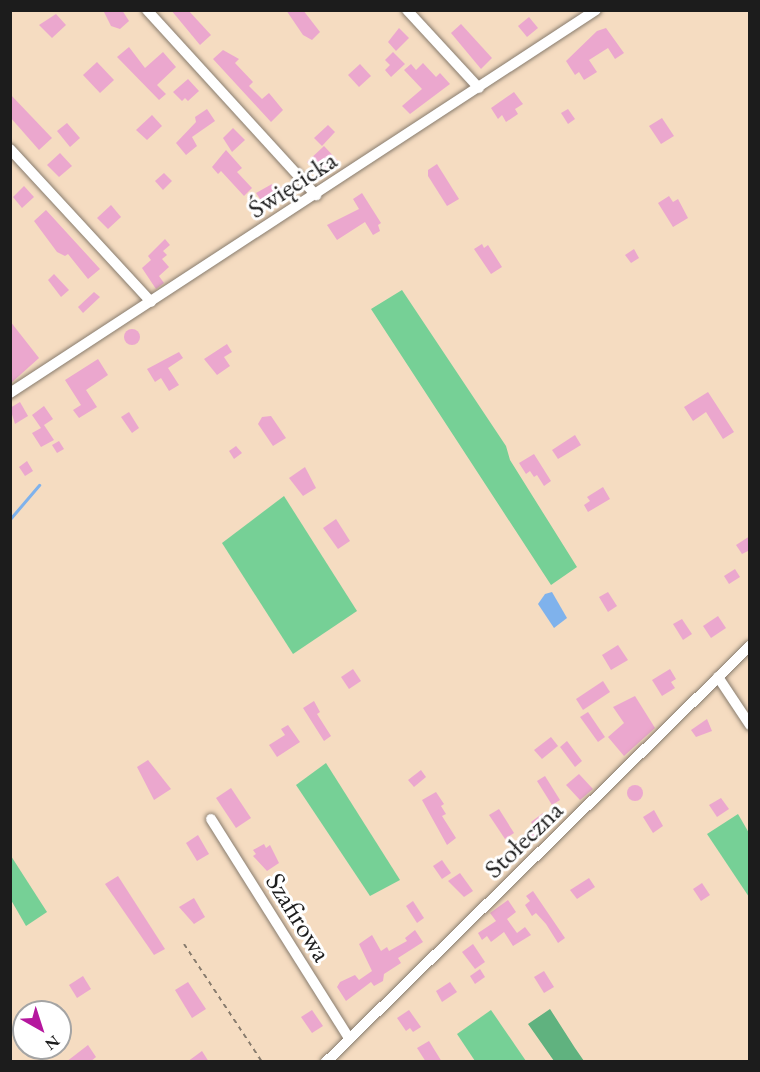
<!DOCTYPE html>
<html>
<head>
<meta charset="utf-8">
<style>
  body { margin:0 }
  #map { position:relative; width:760px; height:1072px; overflow:hidden; background:#f5dcc1; font-family:"EB Garamond",serif }
  div>[style] { position:absolute }
  .green>* { inset:0; background:#76d096 }
  .forest>* { inset:0; background:#60b27f }
  .water>* { inset:0; background:#7fb2ec }
  .stream>* { height:3px; margin:-1.5px; padding:0 1.5px; transform-origin:1.5px; border-radius:1.5px; background:#7fb2ec }
  .building>* { inset:0; background:#eba7ce }
  .round { border-radius:50% }
  .path>* { height:2px; margin-top:-1px; transform-origin:0; background:repeating-linear-gradient(90deg,#887c6e 0 4.5px,transparent 0 9px) }
  .roads { filter:drop-shadow(0 0 2px #887c6e) drop-shadow(0 0 2px #887c6e) }
  .minor>* { height:10px; margin:-5px; padding:0 5px; transform-origin:5px; border-radius:5px; background:#fff }
  span { translate:-50% -50%; white-space:nowrap; text-align:center; line-height:1.15; -webkit-text-stroke:6px #fff; paint-order:stroke }
  .street-label { font-size:27px; color:#1c1c1c }
  .frame { position:absolute; inset:0; border:12px solid #1c1c1c; pointer-events:none }
  .north { position:absolute; left:12px; top:1000px; width:60px; height:60px; box-sizing:border-box; background:#fff; border:2px solid #a4a4a4; border-radius:50%; rotate:141deg; font-size:16px; font-weight:700; line-height:24px; text-align:center; color:#1c1c1c }
  .north::after { content:''; display:block; margin:auto; width:21px; height:27px; background:#b5179e; clip-path:polygon(50% 0,100% 100%,50% 72%,0 100%) }
</style>
</head>
<body>
<div id="map">
  <div class="green">
    <i style="clip-path:polygon(402px 290px,506px 446px,510px 460px,577px 567px,551px 585px,371px 309px)"></i>
    <i style="clip-path:polygon(284px 496px,357px 611px,293px 654px,222px 543px)"></i>
    <i style="clip-path:polygon(326px 763px,400px 880px,370px 896px,296px 785px)"></i>
    <i style="clip-path:polygon(738px 814px,749px 833px,749px 897px,707px 834px)"></i>
    <i style="clip-path:polygon(11px 856px,47px 912px,26px 926px,11px 900px)"></i>
    <i style="clip-path:polygon(491px 1010px,526px 1061px,475px 1061px,457px 1034px)"></i>
  </div>
  <div class="forest">
    <i style="clip-path:polygon(550px 1009px,575px 1048px,584px 1061px,554px 1061px,528px 1024px)"></i>
  </div>
  <div class="water">
    <i style="clip-path:polygon(552px 592px,567px 618px,554px 628px,538px 604px,545px 594px)"></i>
  </div>
  <div class="stream">
    <i style="left:10px;top:519px;width:45px;rotate:-49.5deg"></i>
  </div>
  <div class="building">
    <i style="clip-path:polygon(103px 10px,122px 10px,129px 21px,120px 29px,111px 26px)"></i>
    <i style="clip-path:polygon(171px 10px,188px 10px,211px 35px,200px 45px)"></i>
    <i style="clip-path:polygon(286px 10px,303px 10px,320px 32px,312px 40px,303px 35px)"></i>
    <i style="clip-path:polygon(56px 14px,66px 25px,52px 38px,39px 25px)"></i>
    <i style="clip-path:polygon(529px 17px,538px 28px,527px 37px,518px 26px)"></i>
    <i style="clip-path:polygon(461px 24px,492px 58px,481px 69px,451px 33px)"></i>
    <i style="clip-path:polygon(399px 28px,409px 38px,396px 51px,388px 42px)"></i>
    <i style="clip-path:polygon(606px 28px,624px 53px,615px 59px,608px 48px,589px 60px,597px 72px,584px 80px,579px 72px,575px 75px,566px 61px,597px 31px)"></i>
    <i style="clip-path:polygon(129px 47px,145px 68px,163px 52px,176px 67px,157px 85px,166px 94px,159px 100px,117px 57px)"></i>
    <i style="clip-path:polygon(223px 50px,239px 59px,235px 63px,253px 82px,249px 86px,262px 99px,269px 93px,283px 110px,271px 122px,213px 59px)"></i>
    <i style="clip-path:polygon(393px 52px,405px 64px,391px 77px,385px 70px,390px 65px,385px 60px)"></i>
    <i style="clip-path:polygon(97px 62px,114px 80px,100px 93px,83px 75px)"></i>
    <i style="clip-path:polygon(423px 63px,436px 77px,440px 73px,450px 84px,410px 114px,402px 106px,422px 89px,404px 70px,411px 64px,416px 70px)"></i>
    <i style="clip-path:polygon(360px 64px,371px 76px,359px 87px,348px 75px)"></i>
    <i style="clip-path:polygon(188px 79px,199px 91px,188px 101px,185px 98px,182px 101px,173px 92px)"></i>
    <i style="clip-path:polygon(514px 92px,523px 104px,515px 109px,518px 114px,506px 122px,502px 115px,498px 119px,491px 108px)"></i>
    <i style="clip-path:polygon(10px 94px,52px 138px,39px 150px,10px 117px)"></i>
    <i style="clip-path:polygon(207px 109px,215px 121px,192px 137px,197px 146px,186px 155px,176px 143px,196px 122px,195px 117px)"></i>
    <i style="clip-path:polygon(568px 109px,575px 119px,568px 124px,561px 113px)"></i>
    <i style="clip-path:polygon(152px 115px,162px 126px,147px 140px,136px 130px)"></i>
    <i style="clip-path:polygon(662px 118px,674px 136px,661px 144px,649px 126px)"></i>
    <i style="clip-path:polygon(67px 123px,80px 138px,70px 147px,57px 131px)"></i>
    <i style="clip-path:polygon(328px 125px,335px 132px,322px 146px,314px 138px)"></i>
    <i style="clip-path:polygon(233px 128px,245px 140px,232px 152px,223px 138px)"></i>
    <i style="clip-path:polygon(324px 146px,338px 161px,320px 175px,307px 162px)"></i>
    <i style="clip-path:polygon(226px 150px,242px 168px,237px 172px,252px 188px,244px 196px,221px 171px,218px 174px,212px 167px)"></i>
    <i style="clip-path:polygon(60px 153px,72px 166px,59px 177px,47px 165px)"></i>
    <i style="clip-path:polygon(437px 164px,459px 199px,447px 206px,428px 176px,428px 170px)"></i>
    <i style="clip-path:polygon(164px 173px,172px 181px,163px 190px,155px 181px)"></i>
    <i style="clip-path:polygon(288px 183px,293px 184px,298px 192px,285px 199px,283px 195px,265px 206px,256px 193px,272px 184px,276px 190px)"></i>
    <i style="clip-path:polygon(24px 186px,34px 197px,22px 208px,13px 197px)"></i>
    <i style="clip-path:polygon(362px 193px,381px 223px,378px 225px,380px 231px,373px 235px,365px 222px,337px 240px,327px 225px,359px 209px,353px 199px)"></i>
    <i style="clip-path:polygon(669px 196px,673px 202px,678px 199px,688px 218px,673px 227px,658px 203px)"></i>
    <i style="clip-path:polygon(111px 205px,121px 217px,108px 229px,97px 218px)"></i>
    <i style="clip-path:polygon(46px 210px,100px 269px,88px 279px,68px 254px,65px 256px,57px 252px,34px 221px)"></i>
    <i style="clip-path:polygon(165px 239px,170px 245px,163px 251px,167px 255px,162px 259px,169px 267px,159px 276px,164px 283px,156px 289px,142px 268px,151px 260px,148px 256px)"></i>
    <i style="clip-path:polygon(482px 244px,484px 248px,488px 245px,502px 267px,491px 274px,474px 249px)"></i>
    <i style="clip-path:polygon(634px 249px,639px 258px,631px 263px,625px 255px)"></i>
    <i style="clip-path:polygon(54px 274px,69px 290px,61px 297px,48px 280px)"></i>
    <i style="clip-path:polygon(94px 292px,100px 297px,83px 313px,78px 307px)"></i>
    <i style="clip-path:polygon(10px 321px,39px 358px,10px 384px)"></i>
    <i class="round" style="left:124px;top:329px;width:16px;height:16px"></i>
    <i style="clip-path:polygon(227px 344px,232px 352px,224px 357px,230px 366px,217px 375px,204px 359px)"></i>
    <i style="clip-path:polygon(179px 352px,183px 358px,168px 368px,179px 385px,169px 391px,161px 378px,155px 382px,147px 369px)"></i>
    <i style="clip-path:polygon(98px 359px,108px 375px,86px 390px,97px 407px,79px 418px,73px 410px,81px 405px,65px 380px)"></i>
    <i style="clip-path:polygon(708px 392px,734px 432px,723px 439px,706px 412px,693px 421px,684px 407px)"></i>
    <i style="clip-path:polygon(20px 402px,28px 416px,15px 424px,10px 408px)"></i>
    <i style="clip-path:polygon(44px 406px,53px 419px,44px 425px,54px 440px,41px 447px,32px 433px,41px 428px,32px 415px)"></i>
    <i style="clip-path:polygon(129px 412px,139px 428px,132px 433px,121px 417px)"></i>
    <i style="clip-path:polygon(271px 416px,286px 438px,273px 446px,258px 424px,262px 417px)"></i>
    <i style="clip-path:polygon(575px 435px,581px 445px,558px 459px,552px 450px)"></i>
    <i style="clip-path:polygon(59px 441px,64px 449px,57px 453px,52px 445px)"></i>
    <i style="clip-path:polygon(236px 446px,242px 453px,234px 459px,229px 451px)"></i>
    <i style="clip-path:polygon(534px 454px,551px 481px,544px 486px,537px 475px,534px 477px,530px 471px,526px 474px,519px 463px)"></i>
    <i style="clip-path:polygon(27px 461px,33px 471px,25px 476px,19px 467px)"></i>
    <i style="clip-path:polygon(305px 467px,316px 488px,303px 496px,289px 478px)"></i>
    <i style="clip-path:polygon(603px 487px,610px 499px,588px 512px,584px 505px,590px 501px,587px 497px)"></i>
    <i style="clip-path:polygon(336px 519px,350px 541px,338px 549px,323px 528px)"></i>
    <i style="clip-path:polygon(750px 536px,750px 550px,742px 554px,736px 545px)"></i>
    <i style="clip-path:polygon(735px 569px,740px 577px,729px 584px,724px 576px)"></i>
    <i style="clip-path:polygon(608px 592px,617px 606px,608px 612px,599px 597px)"></i>
    <i style="clip-path:polygon(718px 616px,726px 628px,711px 638px,703px 626px)"></i>
    <i style="clip-path:polygon(682px 619px,692px 634px,683px 640px,673px 624px)"></i>
    <i style="clip-path:polygon(618px 645px,628px 660px,611px 670px,602px 655px)"></i>
    <i style="clip-path:polygon(353px 669px,361px 681px,349px 689px,341px 677px)"></i>
    <i style="clip-path:polygon(670px 669px,676px 679px,671px 682px,675px 688px,662px 696px,652px 680px)"></i>
    <i style="clip-path:polygon(603px 681px,610px 692px,583px 710px,576px 699px)"></i>
    <i style="clip-path:polygon(635px 696px,655px 728px,624px 756px,608px 737px,624px 723px,613px 707px)"></i>
    <i style="clip-path:polygon(314px 701px,320px 712px,317px 714px,331px 736px,324px 741px,303px 708px)"></i>
    <i style="clip-path:polygon(588px 712px,605px 737px,598px 742px,580px 717px)"></i>
    <i style="clip-path:polygon(707px 719px,712px 731px,696px 737px,691px 730px)"></i>
    <i style="clip-path:polygon(288px 725px,300px 742px,277px 757px,269px 745px,285px 735px,281px 729px)"></i>
    <i style="clip-path:polygon(551px 737px,558px 746px,542px 759px,534px 750px)"></i>
    <i style="clip-path:polygon(567px 741px,582px 761px,575px 767px,560px 747px)"></i>
    <i style="clip-path:polygon(148px 760px,171px 789px,154px 800px,137px 767px)"></i>
    <i style="clip-path:polygon(421px 770px,426px 777px,414px 787px,408px 780px)"></i>
    <i style="clip-path:polygon(579px 774px,593px 789px,580px 800px,566px 785px)"></i>
    <i style="clip-path:polygon(545px 776px,560px 800px,552px 805px,537px 781px)"></i>
    <i class="round" style="left:627px;top:785px;width:16px;height:16px"></i>
    <i style="clip-path:polygon(231px 788px,251px 818px,236px 828px,216px 798px)"></i>
    <i style="clip-path:polygon(436px 792px,444px 804px,441px 806px,446px 814px,442px 816px,456px 838px,447px 845px,422px 800px)"></i>
    <i style="clip-path:polygon(721px 798px,729px 809px,717px 817px,709px 805px)"></i>
    <i style="clip-path:polygon(499px 809px,514px 833px,505px 839px,489px 815px)"></i>
    <i style="clip-path:polygon(654px 810px,663px 826px,653px 833px,643px 817px)"></i>
    <i style="clip-path:polygon(543px 813px,552px 825px,522px 845px,517px 840px,534px 827px,531px 822px)"></i>
    <i style="clip-path:polygon(198px 835px,209px 854px,197px 861px,186px 843px)"></i>
    <i style="clip-path:polygon(264px 844px,266px 848px,270px 845px,279px 863px,267px 871px,253px 856px,256px 854px,253px 850px)"></i>
    <i style="clip-path:polygon(501px 855px,509px 865px,496px 875px,488px 864px)"></i>
    <i style="clip-path:polygon(442px 860px,451px 873px,442px 879px,433px 866px)"></i>
    <i style="clip-path:polygon(460px 873px,473px 891px,464px 897px,448px 881px)"></i>
    <i style="clip-path:polygon(118px 876px,165px 949px,154px 955px,105px 884px)"></i>
    <i style="clip-path:polygon(589px 878px,595px 887px,577px 899px,570px 890px)"></i>
    <i style="clip-path:polygon(702px 883px,710px 895px,701px 901px,693px 889px)"></i>
    <i style="clip-path:polygon(533px 891px,565px 938px,558px 943px,546px 924px,536px 913px,532px 916px,525px 905px,530px 901px,526px 896px)"></i>
    <i style="clip-path:polygon(194px 898px,205px 917px,194px 924px,179px 907px)"></i>
    <i style="clip-path:polygon(508px 900px,516px 912px,507px 919px,517px 933px,525px 927px,531px 935px,513px 946px,504px 932px,491px 942px,487px 936px,482px 940px,478px 933px,496px 921px,490px 913px)"></i>
    <i style="clip-path:polygon(413px 901px,424px 918px,417px 923px,406px 906px)"></i>
    <i style="clip-path:polygon(415px 930px,423px 942px,398px 958px,401px 963px,384px 974px,383px 981px,374px 986px,371px 982px,346px 1001px,337px 987px,340px 982px,355px 975px,359px 980px,372px 971px,359px 944px,372px 935px,381px 951px,387px 947px,389px 951px,407px 941px,405px 938px)"></i>
    <i style="clip-path:polygon(473px 944px,485px 962px,475px 969px,462px 952px)"></i>
    <i style="clip-path:polygon(480px 969px,485px 977px,475px 984px,470px 976px)"></i>
    <i style="clip-path:polygon(544px 971px,554px 987px,544px 993px,534px 977px)"></i>
    <i style="clip-path:polygon(83px 976px,91px 989px,77px 998px,69px 985px)"></i>
    <i style="clip-path:polygon(188px 982px,206px 1009px,192px 1018px,175px 990px)"></i>
    <i style="clip-path:polygon(450px 982px,457px 992px,442px 1002px,436px 991px)"></i>
    <i style="clip-path:polygon(312px 1010px,323px 1026px,312px 1033px,301px 1017px)"></i>
    <i style="clip-path:polygon(409px 1010px,421px 1027px,413px 1032px,410px 1028px,406px 1031px,397px 1018px)"></i>
    <i style="clip-path:polygon(429px 1041px,442px 1062px,426px 1062px,417px 1048px)"></i>
    <i style="clip-path:polygon(88px 1045px,96px 1057px,90px 1062px,66px 1062px)"></i>
    <i style="clip-path:polygon(202px 1051px,209px 1062px,187px 1062px)"></i>
  </div>
  <div class="path">
    <i style="left:184px;top:944px;width:141px;rotate:56.5deg"></i>
  </div>
  <div class="roads">
    <div class="minor">
      <i style="left:147px;top:10px;width:251px;rotate:47.6deg"></i>
      <i style="left:407px;top:10px;width:106px;rotate:47.3deg"></i>
      <i style="left:10px;top:149px;width:208px;rotate:47.3deg"></i>
      <i style="left:10px;top:393px;width:700px;rotate:-33.17deg"></i>
      <i style="left:718px;top:677px;width:58px;rotate:56.3deg"></i>
      <i style="left:211px;top:819px;width:259px;rotate:57.8deg"></i>
      <i style="left:326px;top:1062px;width:594px;rotate:-44.45deg"></i>
    </div>
  </div>
  <div class="street-label">
    <span style="left:292px;top:184px;rotate:-33deg">Święcicka</span>
    <span style="left:523px;top:839px;rotate:-44deg">Stołeczna</span>
    <span style="left:299px;top:917px;rotate:58deg">Szafirowa</span>
  </div>
  <div class="frame"></div>
  <div class="north">N</div>
</div>
</body>
</html>
